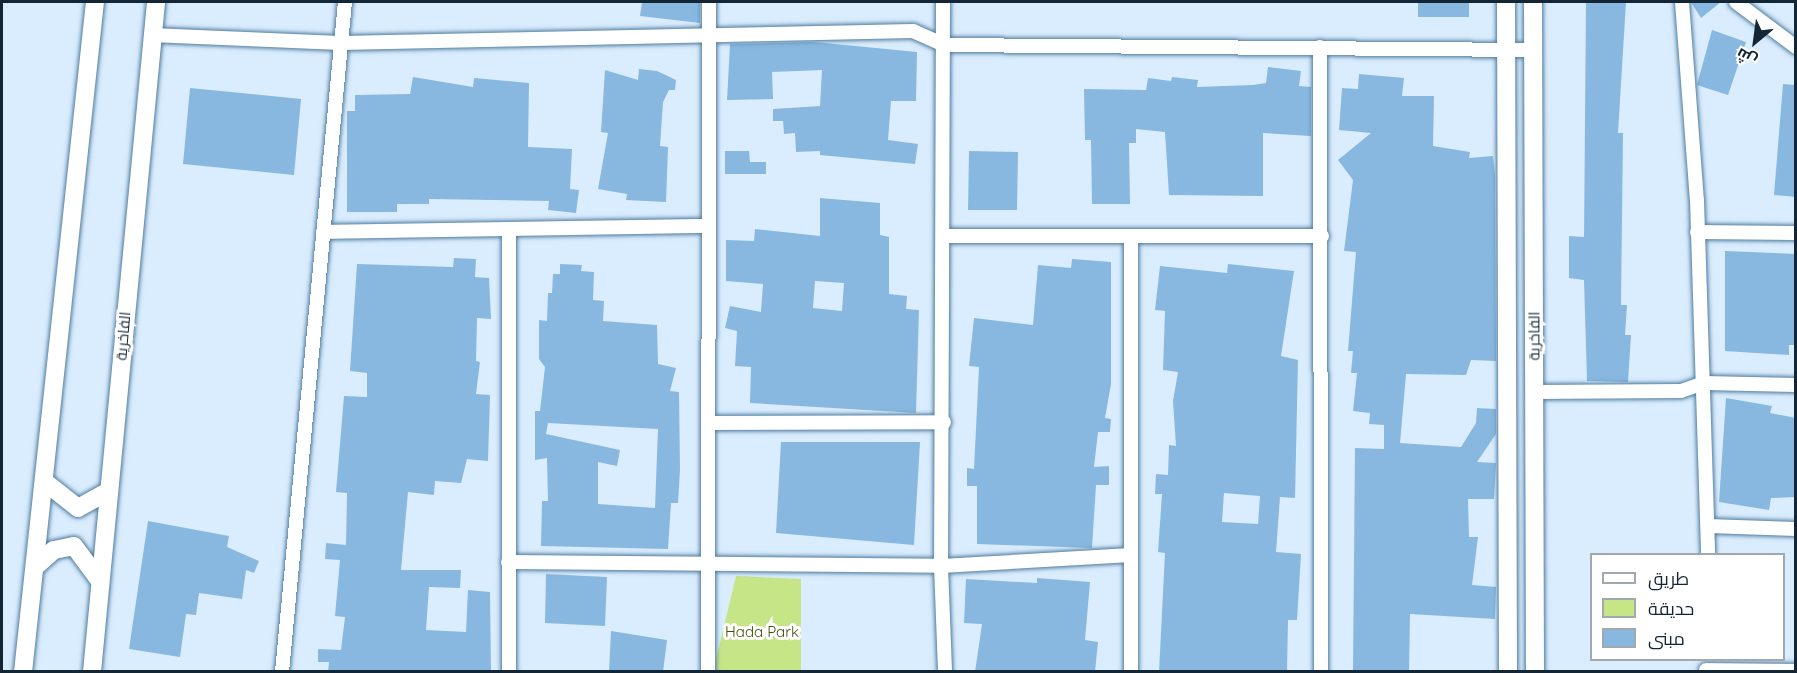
<!DOCTYPE html>
<html>
<head>
<meta charset="utf-8">
<style>
  body { margin:0 }
  #map { position:relative; width:1797px; height:673px; overflow:hidden; background:#daedfe; font-family:Quicksand,Cairo,sans-serif }
  div>[style] { position:absolute }
  .green>* { inset:0; background:#c6e587 }
  .building>* { inset:0; background:#88b8df }
  .roads { filter:drop-shadow(0 0 2px #4e7ca0) drop-shadow(0 0 2px #4e7ca0) }
  .minor>* { height:14px; margin:-7px; padding:0 7px; transform-origin:7px; border-radius:7px; background:#fff }
  .tertiary>* { height:18px; margin:-9px; padding:0 9px; transform-origin:9px; border-radius:9px; background:#fff }
  span { translate:-50% -50%; white-space:nowrap; text-align:center; line-height:1.15; -webkit-text-stroke:6px #fff; paint-order:stroke }
  .street-label { font-size:15px; color:#132635 }
  .park-label { font-size:15px; color:#3d4f02 }
  .frame { position:absolute; inset:0; border:3px solid #132635; pointer-events:none }
  .legend { position:absolute; left:1590px; top:553px; width:195px; height:108px; box-sizing:border-box; background:#fff; border:2px solid #a1a8ae; margin:0; padding:8px 10px; list-style:none; font-size:18px; color:#132635 }
  .legend li { display:flex; align-items:center; gap:12px; height:30px }
  .legend b { width:30px; border:2px solid #a1a8ae }
  .north { position:absolute; left:1725px; top:12px; width:60px; height:60px; -webkit-text-stroke:4px #fff; paint-order:stroke; rotate:209deg; font-size:16px; font-weight:700; line-height:24px; text-align:center; color:#132635 }
  .north::after { content:''; display:block; margin:auto; width:21px; height:27px; background:#132635; clip-path:polygon(50% 0,100% 100%,50% 72%,0 100%) }
</style>
</head>
<body>
<div id="map">
  <div class="green">
    <i style="clip-path:polygon(736px 576px,801px 579px,801px 671px,713px 672px)"></i>
  </div>
  <div class="building">
    <i style="clip-path:polygon(642px 2px,700px 2px,700px 23px,640px 16px)"></i>
    <i style="clip-path:polygon(1418px 2px,1469px 2px,1469px 17px,1418px 17px)"></i>
    <i style="clip-path:polygon(1586px 2px,1626px 2px,1618px 133px,1623px 133px,1621px 305px,1627px 305px,1625px 335px,1631px 335px,1628px 382px,1587px 381px,1584px 280px,1569px 278px,1569px 236px,1584px 237px)"></i>
    <i style="clip-path:polygon(1691px 2px,1721px 2px,1701px 18px)"></i>
    <i style="clip-path:polygon(1712px 30px,1746px 42px,1728px 95px,1697px 85px)"></i>
    <i style="clip-path:polygon(814px 42px,917px 52px,916px 101px,891px 101px,888px 140px,918px 144px,915px 164px,820px 155px,820px 151px,796px 152px,795px 133px,784px 134px,783px 121px,773px 121px,773px 109px,820px 106px,822px 70px,772px 72px,773px 99px,727px 100px,730px 44px)"></i>
    <i style="clip-path:polygon(1268px 67px,1301px 71px,1299px 86px,1311px 87px,1311px 136px,1263px 133px,1263px 196px,1169px 195px,1165px 132px,1136px 129px,1136px 143px,1129px 143px,1130px 204px,1092px 204px,1091px 140px,1085px 140px,1084px 89px,1146px 90px,1148px 78px,1171px 81px,1172px 77px,1198px 80px,1197px 87px,1253px 85px,1266px 83px)"></i>
    <i style="clip-path:polygon(639px 69px,657px 71px,676px 80px,675px 90px,669px 90px,663px 102px,660px 146px,668px 147px,666px 202px,626px 200px,627px 194px,598px 189px,608px 133px,601px 132px,605px 70px,638px 80px)"></i>
    <i style="clip-path:polygon(1359px 74px,1404px 78px,1402px 96px,1434px 96px,1433px 146px,1470px 152px,1469px 158px,1493px 156px,1495px 175px,1496px 361px,1471px 360px,1466px 375px,1406px 374px,1400px 443px,1461px 447px,1476px 423px,1477px 408px,1496px 409px,1496px 434px,1477px 462px,1496px 463px,1494px 499px,1468px 499px,1469px 537px,1478px 537px,1472px 585px,1496px 587px,1495px 619px,1410px 614px,1409px 672px,1353px 672px,1355px 448px,1384px 449px,1384px 425px,1369px 424px,1370px 413px,1353px 411px,1357px 373px,1351px 373px,1353px 351px,1348px 351px,1356px 252px,1344px 251px,1353px 180px,1338px 160px,1371px 133px,1339px 130px,1342px 88px,1358px 89px)"></i>
    <i style="clip-path:polygon(413px 77px,473px 87px,474px 78px,529px 83px,528px 147px,572px 149px,570px 189px,579px 190px,576px 213px,548px 210px,549px 201px,429px 199px,429px 204px,397px 204px,397px 212px,347px 212px,347px 111px,355px 111px,355px 95px,410px 94px)"></i>
    <i style="clip-path:polygon(1783px 84px,1796px 85px,1796px 197px,1774px 195px)"></i>
    <i style="clip-path:polygon(190px 88px,301px 99px,294px 175px,183px 164px)"></i>
    <i style="clip-path:polygon(725px 151px,749px 151px,750px 162px,766px 162px,766px 174px,725px 174px)"></i>
    <i style="clip-path:polygon(969px 151px,1018px 152px,1017px 210px,968px 210px)"></i>
    <i style="clip-path:polygon(evenodd,820px 198px,880px 203px,880px 235px,889px 237px,889px 294px,907px 296px,906px 309px,919px 310px,916px 413px,750px 403px,751px 367px,735px 366px,737px 331px,725px 328px,730px 306px,761px 312px,763px 284px,726px 281px,726px 240px,754px 241px,755px 229px,820px 236px,820px 198px,815px 281px,844px 283px,842px 311px,813px 308px,815px 281px)"></i>
    <i style="clip-path:polygon(1725px 251px,1796px 254px,1796px 345px,1789px 345px,1789px 355px,1725px 351px)"></i>
    <i style="clip-path:polygon(454px 258px,476px 259px,475px 277px,489px 278px,491px 319px,477px 318px,476px 361px,480px 362px,476px 394px,490px 395px,488px 461px,467px 459px,461px 483px,435px 481px,434px 495px,408px 492px,401px 570px,461px 570px,460px 588px,429px 587px,426px 630px,466px 632px,468px 590px,490px 592px,491px 672px,328px 672px,329px 662px,318px 662px,318px 649px,341px 650px,345px 617px,335px 616px,340px 560px,325px 559px,326px 543px,346px 545px,347px 493px,336px 492px,344px 396px,367px 397px,367px 373px,350px 371px,357px 264px,453px 267px)"></i>
    <i style="clip-path:polygon(1072px 259px,1111px 262px,1111px 384px,1105px 418px,1111px 419px,1110px 432px,1098px 432px,1094px 467px,1109px 466px,1109px 485px,1096px 485px,1092px 548px,977px 544px,977px 486px,967px 486px,967px 468px,974px 469px,979px 367px,969px 366px,974px 318px,1033px 325px,1038px 265px,1071px 268px)"></i>
    <i style="clip-path:polygon(evenodd,560px 264px,582px 265px,581px 271px,594px 272px,593px 300px,604px 301px,603px 321px,657px 325px,658px 364px,676px 368px,670px 391px,679px 392px,680px 470px,678px 503px,671px 503px,668px 549px,541px 546px,542px 501px,548px 501px,547px 458px,535px 460px,535px 411px,540px 411px,545px 367px,539px 359px,539px 320px,547px 321px,548px 293px,552px 293px,553px 274px,560px 274px,560px 264px,548px 423px,658px 429px,655px 508px,598px 504px,598px 462px,617px 466px,620px 450px,546px 434px,548px 423px)"></i>
    <i style="clip-path:polygon(evenodd,1228px 264px,1294px 271px,1281px 356px,1298px 360px,1295px 498px,1280px 497px,1276px 552px,1301px 554px,1297px 620px,1288px 620px,1287px 672px,1159px 672px,1165px 553px,1158px 552px,1162px 494px,1155px 494px,1156px 474px,1168px 475px,1169px 445px,1176px 446px,1173px 401px,1178px 372px,1163px 370px,1165px 311px,1155px 310px,1160px 266px,1227px 273px,1228px 264px,1224px 493px,1260px 496px,1258px 524px,1222px 522px,1224px 493px)"></i>
    <i style="clip-path:polygon(1726px 398px,1772px 406px,1770px 413px,1796px 418px,1796px 497px,1771px 498px,1769px 510px,1719px 502px)"></i>
    <i style="clip-path:polygon(781px 442px,920px 442px,914px 545px,776px 533px)"></i>
    <i style="clip-path:polygon(148px 521px,229px 536px,227px 547px,259px 561px,254px 573px,246px 570px,242px 599px,199px 593px,196px 615px,186px 614px,180px 657px,129px 649px)"></i>
    <i style="clip-path:polygon(546px 574px,607px 577px,605px 626px,545px 623px)"></i>
    <i style="clip-path:polygon(1037px 578px,1090px 582px,1085px 640px,1098px 642px,1095px 672px,975px 672px,982px 624px,964px 623px,966px 579px,1037px 583px)"></i>
    <i style="clip-path:polygon(611px 631px,667px 640px,663px 672px,609px 672px)"></i>
  </div>
  <div class="roads">
    <div class="minor">
      <i style="left:943px;top:2px;width:564px;rotate:90.2deg"></i>
      <i style="left:941px;top:566px;width:106px;rotate:87.8deg"></i>
      <i style="left:1682px;top:2px;width:199px;rotate:85.7deg"></i>
      <i style="left:1697px;top:200px;width:354px;rotate:88.2deg"></i>
      <i style="left:1736px;top:2px;width:75px;rotate:36.9deg"></i>
      <i style="left:151px;top:35px;width:189px;rotate:2.4deg"></i>
      <i style="left:340px;top:43px;width:573px;rotate:-1.2deg"></i>
      <i style="left:913px;top:31px;width:35px;rotate:24deg"></i>
      <i style="left:945px;top:45px;width:587px;rotate:0.49deg"></i>
      <i style="left:1320px;top:47px;width:625px;rotate:89.91deg"></i>
      <i style="left:323px;top:232px;width:385px;rotate:-0.9deg"></i>
      <i style="left:1697px;top:232px;width:99px;rotate:0.6deg"></i>
      <i style="left:945px;top:236px;width:377px"></i>
      <i style="left:1534px;top:392px;width:147px;rotate:-0.4deg"></i>
      <i style="left:1681px;top:391px;width:24px;rotate:-19deg"></i>
      <i style="left:1704px;top:383px;width:92px;rotate:1.2deg"></i>
      <i style="left:708px;top:423px;width:236px;rotate:-0.2deg"></i>
      <i style="left:1708px;top:526px;width:88px;rotate:2deg"></i>
      <i style="left:508px;top:562px;width:433px;rotate:0.5deg"></i>
      <i style="left:941px;top:566px;width:190px;rotate:-3.3deg"></i>
      <i style="left:1706px;top:670px;width:90px;rotate:0.6deg"></i>
      <i style="left:282px;top:672px;width:673px;rotate:-84.63deg"></i>
      <i style="left:509px;top:672px;width:442px;rotate:-90deg"></i>
      <i style="left:708px;top:672px;width:670px;rotate:-89.91deg"></i>
      <i style="left:1131px;top:672px;width:435px;rotate:-90deg"></i>
    </div>
    <div class="tertiary">
      <i style="left:1506px;top:2px;width:670px;rotate:89.83deg"></i>
      <i style="left:1533px;top:2px;width:670px;rotate:89.83deg"></i>
      <i style="left:45px;top:482px;width:42px;rotate:38.2deg"></i>
      <i style="left:78px;top:508px;width:35px;rotate:-29deg"></i>
      <i style="left:36px;top:566px;width:24px;rotate:-42deg"></i>
      <i style="left:54px;top:550px;width:20px;rotate:-11deg"></i>
      <i style="left:74px;top:546px;width:44px;rotate:53.4deg"></i>
      <i style="left:23px;top:672px;width:674px;rotate:-83.87deg"></i>
      <i style="left:92px;top:672px;width:673px;rotate:-84.54deg"></i>
    </div>
  </div>
  <div class="street-label">
    <span style="left:123px;top:336px;rotate:-85deg">الفاخرية</span>
    <span style="left:1534px;top:336px;rotate:-90deg">الفاخرية</span>
  </div>
  <div class="park-label">
    <span style="left:762px;top:632px">Hada Park</span>
  </div>
  <div class="frame"></div>
  <ul class="legend">
  <li><b style="height:8px;background:#fff"></b>طريق</li>
  <li><b style="height:16px;background:#c6e587"></b>حديقة</li>
  <li><b style="height:16px;background:#88b8df"></b>مبنى</li>
  </ul>
  <div class="north">ش</div>
</div>
</body>
</html>
